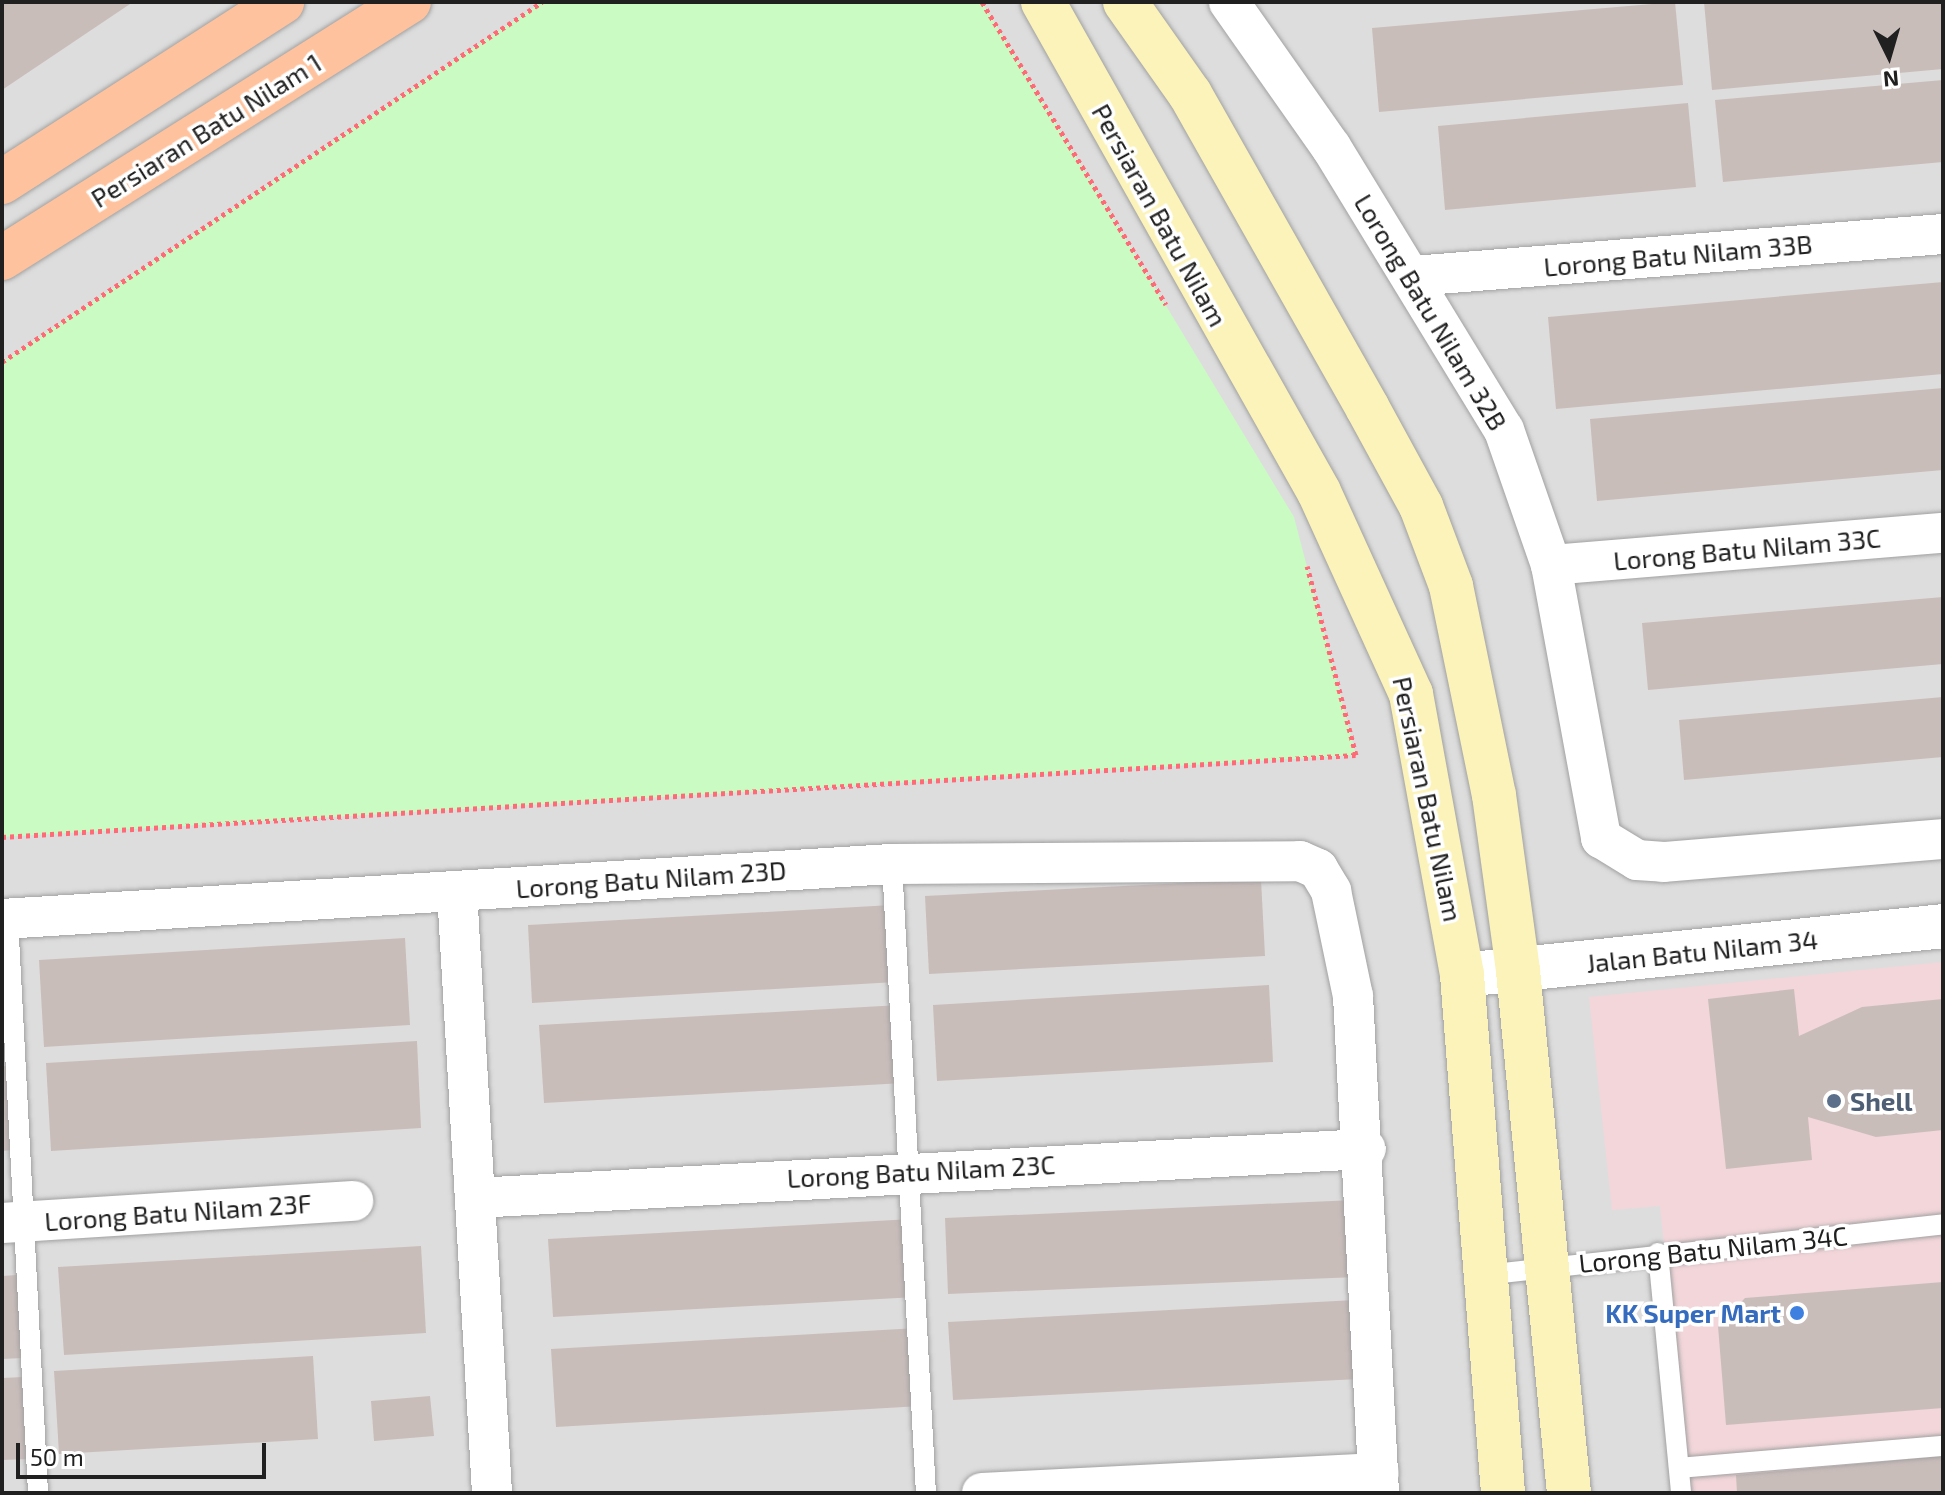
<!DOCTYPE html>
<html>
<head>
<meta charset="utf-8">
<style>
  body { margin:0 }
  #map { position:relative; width:1945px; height:1495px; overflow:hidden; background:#f1ece7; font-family:"Exo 2",sans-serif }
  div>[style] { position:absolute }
  .residential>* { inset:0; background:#dedddd }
  .commercial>* { inset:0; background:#f2d6da }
  .park>* { inset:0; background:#c9fbc3 }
  .building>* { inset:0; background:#c9bdba }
  .path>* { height:5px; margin-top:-2.5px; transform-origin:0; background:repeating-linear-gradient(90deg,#fe6b77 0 4px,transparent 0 8px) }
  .roads { filter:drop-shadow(0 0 2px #a1a1a1) drop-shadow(0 0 2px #a1a1a1) }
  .service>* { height:20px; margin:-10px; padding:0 10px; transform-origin:10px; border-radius:10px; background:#fff }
  .minor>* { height:40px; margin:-20px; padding:0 20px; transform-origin:20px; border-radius:20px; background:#fff }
  .tertiary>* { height:44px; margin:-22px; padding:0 22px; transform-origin:22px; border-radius:22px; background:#fff }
  .secondary>* { height:44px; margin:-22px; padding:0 22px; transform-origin:22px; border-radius:22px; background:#fbf3ba }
  .primary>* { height:44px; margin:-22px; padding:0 22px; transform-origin:22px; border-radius:22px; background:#fec39e }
  .dots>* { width:22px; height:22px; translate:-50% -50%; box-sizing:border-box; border:4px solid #fff; border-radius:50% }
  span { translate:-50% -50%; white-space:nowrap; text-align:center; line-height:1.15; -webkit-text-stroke:7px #fff; paint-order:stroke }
  .street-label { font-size:26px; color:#202020 }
  .service-label { font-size:26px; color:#4e5e75; font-weight:700 }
  .left { translate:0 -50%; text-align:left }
  .shop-label { font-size:26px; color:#366cbe; font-weight:700 }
  .right { translate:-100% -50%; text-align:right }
  .frame { position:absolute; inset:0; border:4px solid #202020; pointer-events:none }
  .north { position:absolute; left:1849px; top:16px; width:80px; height:80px; -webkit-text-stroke:6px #fff; paint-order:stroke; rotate:175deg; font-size:22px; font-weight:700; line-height:32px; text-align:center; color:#202020 }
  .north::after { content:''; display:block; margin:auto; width:28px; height:36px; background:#202020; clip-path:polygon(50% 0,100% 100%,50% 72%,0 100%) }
  .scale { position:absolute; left:16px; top:1443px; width:250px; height:36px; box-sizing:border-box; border:4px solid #202020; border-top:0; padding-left:10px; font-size:24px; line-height:28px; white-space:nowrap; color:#202020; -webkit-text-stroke:6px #fff; paint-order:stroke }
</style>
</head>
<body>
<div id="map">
  <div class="residential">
    <i style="clip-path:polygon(2px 2px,1943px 2px,1943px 1493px,2px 1493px)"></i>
  </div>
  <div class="commercial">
    <i style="clip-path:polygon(1943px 962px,1943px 1493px,1690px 1493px,1660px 1206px,1612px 1210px,1589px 997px)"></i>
  </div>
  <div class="park">
    <i style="clip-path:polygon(542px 2px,982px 2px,1294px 517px,1356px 755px,2px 837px,2px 362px)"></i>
  </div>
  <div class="building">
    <i style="clip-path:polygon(2px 2px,133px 2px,2px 90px)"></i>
    <i style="clip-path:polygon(1675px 2px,1683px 85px,1379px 112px,1372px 28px)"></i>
    <i style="clip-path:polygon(1704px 2px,1943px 2px,1943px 69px,1712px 90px)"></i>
    <i style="clip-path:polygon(1943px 80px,1943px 162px,1723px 182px,1715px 100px)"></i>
    <i style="clip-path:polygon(1688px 103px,1696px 187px,1445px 210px,1438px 126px)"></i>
    <i style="clip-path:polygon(1943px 282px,1943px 374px,1556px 409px,1548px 317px)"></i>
    <i style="clip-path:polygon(1943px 388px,1943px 470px,1597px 501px,1590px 419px)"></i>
    <i style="clip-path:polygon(1943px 597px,1943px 664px,1648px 690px,1642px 623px)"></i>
    <i style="clip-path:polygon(1943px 697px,1943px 757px,1684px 780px,1679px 720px)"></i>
    <i style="clip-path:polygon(1261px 879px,1265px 956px,929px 974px,925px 896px)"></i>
    <i style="clip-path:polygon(892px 905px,896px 982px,532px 1003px,528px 925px)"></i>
    <i style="clip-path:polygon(405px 938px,410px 1025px,44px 1047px,39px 960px)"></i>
    <i style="clip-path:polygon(1269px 985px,1273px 1062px,937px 1081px,933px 1005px)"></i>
    <i style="clip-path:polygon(1794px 989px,1799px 1036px,1862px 1007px,1943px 999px,1943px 1130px,1876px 1137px,1808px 1117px,1812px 1160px,1726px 1169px,1708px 999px)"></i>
    <i style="clip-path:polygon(900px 1005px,904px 1083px,544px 1103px,539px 1025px)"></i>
    <i style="clip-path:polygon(417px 1041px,421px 1128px,51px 1151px,46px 1063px)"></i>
    <i style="clip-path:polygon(2px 1066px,7px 1066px,12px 1150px,2px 1151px)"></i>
    <i style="clip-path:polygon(1354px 1200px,1357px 1277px,948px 1294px,945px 1218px)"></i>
    <i style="clip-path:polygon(912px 1219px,916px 1297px,553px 1317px,548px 1239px)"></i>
    <i style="clip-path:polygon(421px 1246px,426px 1333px,64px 1355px,58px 1267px)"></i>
    <i style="clip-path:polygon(17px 1275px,23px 1358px,2px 1359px,2px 1276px)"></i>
    <i style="clip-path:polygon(1943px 1282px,1943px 1408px,1726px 1425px,1718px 1326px,1745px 1298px)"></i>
    <i style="clip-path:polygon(1355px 1300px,1359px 1379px,953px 1400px,948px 1322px)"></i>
    <i style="clip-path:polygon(917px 1328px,921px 1406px,556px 1427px,551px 1349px)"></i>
    <i style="clip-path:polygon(313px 1356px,318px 1439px,59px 1454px,54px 1371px)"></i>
    <i style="clip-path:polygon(24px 1377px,29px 1459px,2px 1460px,2px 1378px)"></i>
    <i style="clip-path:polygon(430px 1396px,434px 1436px,374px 1441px,371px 1401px)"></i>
    <i style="clip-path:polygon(1943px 1456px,1943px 1493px,1737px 1493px,1736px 1475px)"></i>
  </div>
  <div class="path">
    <i style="left:982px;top:2px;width:354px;rotate:58.7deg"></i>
    <i style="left:2px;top:362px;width:649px;rotate:-33.69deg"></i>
    <i style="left:2px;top:837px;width:1356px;rotate:-3.47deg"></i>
    <i style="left:1356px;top:755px;width:195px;rotate:-104.5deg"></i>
  </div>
  <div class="roads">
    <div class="service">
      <i style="left:892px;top:864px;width:630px;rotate:86.91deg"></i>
      <i style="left:8px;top:918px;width:576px;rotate:87.01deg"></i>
      <i style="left:1658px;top:1253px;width:241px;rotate:84.5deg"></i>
      <i style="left:1484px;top:1275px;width:462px;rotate:-6.3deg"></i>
      <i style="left:1679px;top:1468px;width:265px;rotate:-4.8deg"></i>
    </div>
    <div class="minor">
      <i style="left:1229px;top:2px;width:177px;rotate:54.9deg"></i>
      <i style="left:1331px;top:147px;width:332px;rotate:58.6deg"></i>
      <i style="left:1504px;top:430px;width:143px;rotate:70.8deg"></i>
      <i style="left:1551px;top:565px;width:278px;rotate:79.6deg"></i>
      <i style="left:1601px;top:838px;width:42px;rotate:31.4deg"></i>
      <i style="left:1637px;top:860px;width:27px;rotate:4deg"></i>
      <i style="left:1664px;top:862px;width:280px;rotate:-4.7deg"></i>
      <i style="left:1413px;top:276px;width:532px;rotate:-4.53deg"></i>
      <i style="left:1551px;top:565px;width:393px;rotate:-4.7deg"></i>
      <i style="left:457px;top:891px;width:603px;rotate:86.67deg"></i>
      <i style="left:2px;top:919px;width:892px;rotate:-3.54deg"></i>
      <i style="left:892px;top:864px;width:408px;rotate:-0.4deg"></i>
      <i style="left:1300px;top:861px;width:20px;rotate:24deg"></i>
      <i style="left:1318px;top:869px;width:26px;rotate:59deg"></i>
      <i style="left:1331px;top:891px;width:107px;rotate:78.2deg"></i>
      <i style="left:1353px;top:996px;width:498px;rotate:87deg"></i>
      <i style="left:475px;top:1198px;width:892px;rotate:-3.15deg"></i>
      <i style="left:2px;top:1223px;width:352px;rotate:-3.6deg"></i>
      <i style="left:982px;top:1493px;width:397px;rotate:-2.9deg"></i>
    </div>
    <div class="tertiary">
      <i style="left:1462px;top:975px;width:483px;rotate:-5.8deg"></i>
    </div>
    <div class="secondary">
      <i style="left:1043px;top:2px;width:562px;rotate:60.61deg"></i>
      <i style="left:1319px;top:492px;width:222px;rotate:65.5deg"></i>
      <i style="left:1411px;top:694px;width:286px;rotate:79.7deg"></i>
      <i style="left:1462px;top:975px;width:520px;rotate:85.47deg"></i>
      <i style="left:1125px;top:2px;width:113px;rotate:54.8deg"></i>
      <i style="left:1190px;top:94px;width:360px;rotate:60.5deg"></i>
      <i style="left:1367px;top:407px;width:113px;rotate:61.4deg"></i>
      <i style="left:1421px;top:506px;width:85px;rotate:69.4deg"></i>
      <i style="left:1451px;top:586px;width:213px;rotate:78.4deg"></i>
      <i style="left:1494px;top:795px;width:178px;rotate:82.2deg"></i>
      <i style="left:1518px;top:971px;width:524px;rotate:84.42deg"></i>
    </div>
    <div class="primary">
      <i style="left:2px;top:182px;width:333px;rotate:-32.7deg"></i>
      <i style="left:2px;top:258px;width:481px;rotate:-32.2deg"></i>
    </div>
  </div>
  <div class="dots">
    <i style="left:1834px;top:1101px;background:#5c6f8a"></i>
    <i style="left:1797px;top:1313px;background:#3f7fe0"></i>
  </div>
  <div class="street-label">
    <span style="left:206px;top:130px;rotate:-32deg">Persiaran Batu Nilam 1</span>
    <span style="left:1160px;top:215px;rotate:61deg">Persiaran Batu Nilam</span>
    <span style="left:1678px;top:255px;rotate:-5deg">Lorong Batu Nilam 33B</span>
    <span style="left:1431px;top:312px;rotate:59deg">Lorong Batu Nilam 32B</span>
    <span style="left:1747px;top:549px;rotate:-5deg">Lorong Batu Nilam 33C</span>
    <span style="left:1428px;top:799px;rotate:78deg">Persiaran Batu Nilam</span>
    <span style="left:651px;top:879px;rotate:-4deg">Lorong Batu Nilam 23D</span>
    <span style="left:1702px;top:951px;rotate:-6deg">Jalan Batu Nilam 34</span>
    <span style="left:921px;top:1171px;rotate:-3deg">Lorong Batu Nilam 23C</span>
    <span style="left:178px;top:1212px;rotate:-4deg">Lorong Batu Nilam 23F</span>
    <span style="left:1713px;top:1249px;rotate:-6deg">Lorong Batu Nilam 34C</span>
  </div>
  <div class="service-label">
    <span class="left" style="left:1850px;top:1101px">Shell</span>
  </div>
  <div class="shop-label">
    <span class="right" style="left:1781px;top:1313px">KK Super Mart</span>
  </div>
  <div class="frame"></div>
  <div class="north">N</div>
  <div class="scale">50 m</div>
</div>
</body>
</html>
